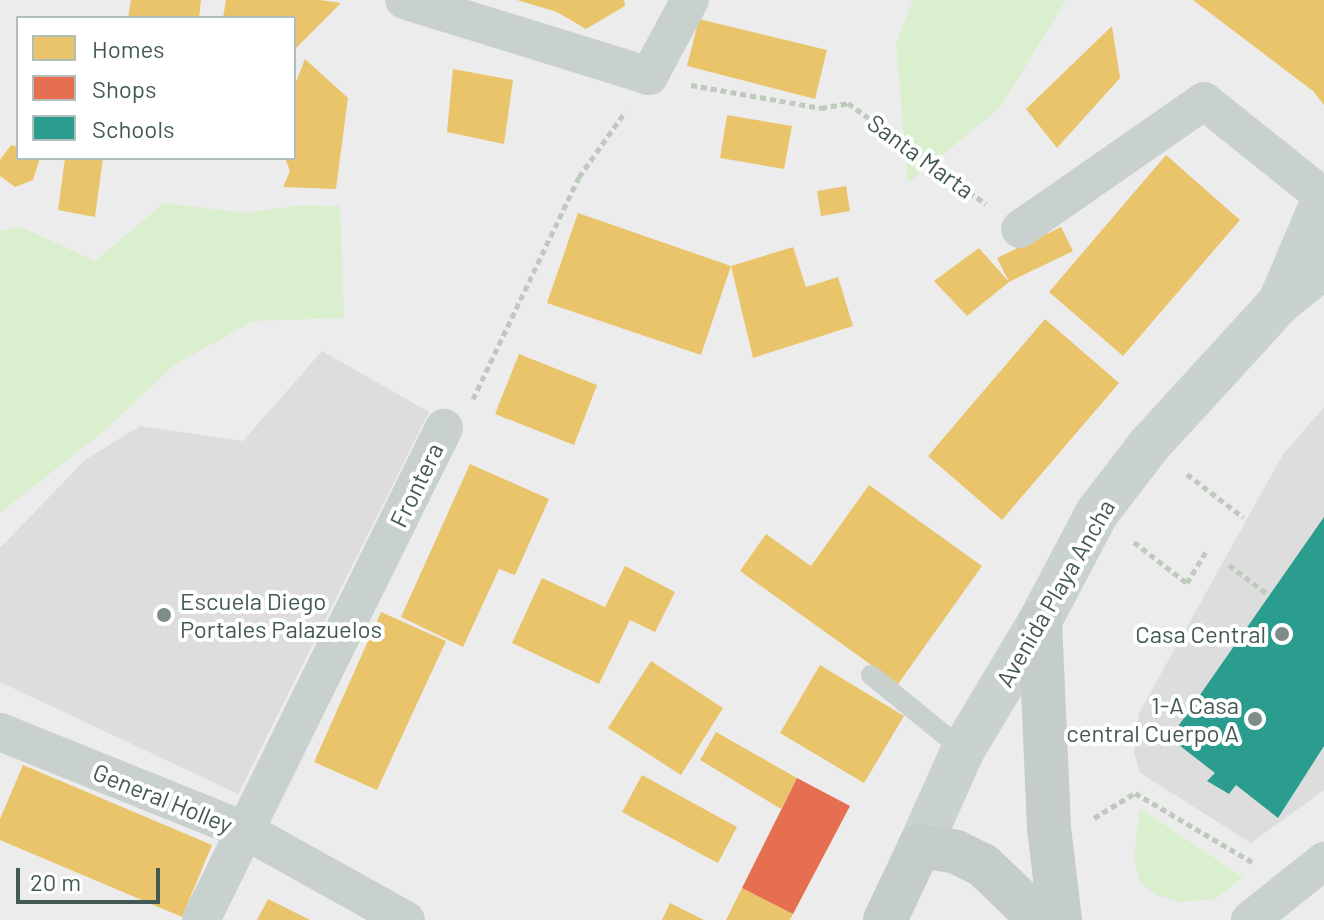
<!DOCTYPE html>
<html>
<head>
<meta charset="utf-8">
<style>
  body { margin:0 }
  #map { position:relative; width:1324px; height:920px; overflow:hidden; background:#edeced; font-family:Barlow,sans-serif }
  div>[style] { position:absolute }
  .education>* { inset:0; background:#deddde }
  .green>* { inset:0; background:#daefcd }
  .homes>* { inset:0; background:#e9c46a }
  .shops>* { inset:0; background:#e76f51 }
  .schools>* { inset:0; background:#2a9d8f }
  .path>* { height:5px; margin-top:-2.5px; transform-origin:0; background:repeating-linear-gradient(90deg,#bdcabc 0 6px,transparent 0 10px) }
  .lane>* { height:20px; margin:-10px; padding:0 10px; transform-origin:10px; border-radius:10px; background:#c9d1ce }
  .street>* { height:38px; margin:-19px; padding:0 19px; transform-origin:19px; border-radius:19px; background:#c9d1ce }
  .secondary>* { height:44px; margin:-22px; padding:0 22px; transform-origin:22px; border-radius:22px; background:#cad2cf }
  .primary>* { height:44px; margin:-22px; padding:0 22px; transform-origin:22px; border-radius:22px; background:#c4cdcb }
  .dots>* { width:22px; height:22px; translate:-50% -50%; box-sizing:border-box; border:4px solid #fff; border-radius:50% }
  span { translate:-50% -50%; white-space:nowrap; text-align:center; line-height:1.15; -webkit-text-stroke:8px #fff; paint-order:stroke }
  .street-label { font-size:24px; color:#425a53 }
  .poi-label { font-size:24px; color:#425a53 }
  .left { translate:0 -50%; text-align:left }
  .right { translate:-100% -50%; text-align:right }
  .legend { position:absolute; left:16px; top:16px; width:280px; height:144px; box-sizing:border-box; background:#fff; border:2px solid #b3bdba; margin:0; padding:10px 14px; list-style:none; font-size:24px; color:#425a53 }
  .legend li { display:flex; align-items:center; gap:16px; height:40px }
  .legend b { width:40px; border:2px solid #b3bdba }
  .scale { position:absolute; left:16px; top:868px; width:144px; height:36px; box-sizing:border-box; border:4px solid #425a53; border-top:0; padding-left:10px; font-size:24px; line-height:28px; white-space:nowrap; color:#425a53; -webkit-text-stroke:6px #fff; paint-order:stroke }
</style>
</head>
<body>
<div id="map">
  <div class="education">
    <i style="clip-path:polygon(322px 351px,429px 412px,238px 794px,0 682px,0 548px,85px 460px,140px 426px,243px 441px)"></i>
    <i style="clip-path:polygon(1324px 407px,1324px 790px,1251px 843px,1140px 773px,1134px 753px,1139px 713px,1282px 456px)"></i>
  </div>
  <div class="green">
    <i style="clip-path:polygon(913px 0,1066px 0,1000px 108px,908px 183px,896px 43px)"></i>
    <i style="clip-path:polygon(164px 203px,246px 213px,301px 205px,340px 206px,344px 318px,253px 321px,173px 366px,104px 431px,0 513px,0 231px,21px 227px,95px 261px)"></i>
    <i style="clip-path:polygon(1140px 808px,1243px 877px,1215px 899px,1180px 902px,1157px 895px,1140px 883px,1134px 858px)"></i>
  </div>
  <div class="homes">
    <i style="clip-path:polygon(131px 0,201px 0,199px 18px,128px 18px)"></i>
    <i style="clip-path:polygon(226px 0,320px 0,341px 3px,294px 50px,294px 18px,223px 18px)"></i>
    <i style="clip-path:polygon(517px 0,624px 0,625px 6px,586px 29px,557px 12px)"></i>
    <i style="clip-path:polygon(1193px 0,1324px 0,1324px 105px,1313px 91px)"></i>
    <i style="clip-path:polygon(699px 19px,827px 50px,815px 99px,687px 66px)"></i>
    <i style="clip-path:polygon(1112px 26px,1120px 78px,1057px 148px,1026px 109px)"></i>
    <i style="clip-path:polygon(305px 59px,348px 98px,336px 189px,283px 187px,290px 171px,285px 158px,294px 158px,294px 87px)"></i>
    <i style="clip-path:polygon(453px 69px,513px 80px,504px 144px,447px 132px)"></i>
    <i style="clip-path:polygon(727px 115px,792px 126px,784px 169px,720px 158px)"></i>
    <i style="clip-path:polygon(11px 145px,18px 147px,18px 158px,40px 158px,33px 180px,15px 187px,0 176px,0 160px)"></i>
    <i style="clip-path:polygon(1166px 155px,1240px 220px,1123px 356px,1049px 292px)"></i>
    <i style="clip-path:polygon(65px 158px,103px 158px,95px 217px,58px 210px)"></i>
    <i style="clip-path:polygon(846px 186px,850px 211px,821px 216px,817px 191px)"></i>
    <i style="clip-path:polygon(578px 213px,731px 266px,793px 247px,806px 287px,838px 277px,853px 326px,753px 358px,731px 266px,701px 355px,547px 303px)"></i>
    <i style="clip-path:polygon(1061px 227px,1073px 251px,1009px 282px,967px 316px,934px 281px,979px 248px,1009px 282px,997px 258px)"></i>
    <i style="clip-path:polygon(1045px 319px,1119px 383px,1002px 520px,928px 456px)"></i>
    <i style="clip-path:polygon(519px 354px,597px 385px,574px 445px,495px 414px)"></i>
    <i style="clip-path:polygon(470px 464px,549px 499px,515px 575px,499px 569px,463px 647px,401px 617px)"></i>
    <i style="clip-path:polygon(869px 485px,982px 566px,898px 684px,740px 571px,766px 534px,811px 566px)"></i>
    <i style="clip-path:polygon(625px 566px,675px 592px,655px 632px,630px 620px,599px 684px,512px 643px,542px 578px,605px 607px)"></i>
    <i style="clip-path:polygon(381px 612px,446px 641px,377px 790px,314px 762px)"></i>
    <i style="clip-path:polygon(651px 661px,723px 708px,681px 775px,608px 728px)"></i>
    <i style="clip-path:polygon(820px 665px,904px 716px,864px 783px,780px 733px)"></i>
    <i style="clip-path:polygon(716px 732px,797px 778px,781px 809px,700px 760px)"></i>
    <i style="clip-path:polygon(23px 765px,212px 845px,182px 917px,0 840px,0 819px)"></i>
    <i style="clip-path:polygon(642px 775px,737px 827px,718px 863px,622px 812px)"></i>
    <i style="clip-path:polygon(742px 888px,793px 914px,790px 920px,726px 920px)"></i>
    <i style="clip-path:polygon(268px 899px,310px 920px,257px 920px)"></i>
    <i style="clip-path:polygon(670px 903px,704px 920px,662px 920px)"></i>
  </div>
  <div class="shops">
    <i style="clip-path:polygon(797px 778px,850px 806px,793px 914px,742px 888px)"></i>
  </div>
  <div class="schools">
    <i style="clip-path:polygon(1324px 517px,1324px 746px,1278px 818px,1236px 785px,1229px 794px,1207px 781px,1215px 773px,1170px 738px)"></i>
  </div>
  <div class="path">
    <i style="left:691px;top:85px;width:132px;rotate:10deg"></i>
    <i style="left:821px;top:108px;width:27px;rotate:-10deg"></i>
    <i style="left:848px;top:103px;width:171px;rotate:36.2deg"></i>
    <i style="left:473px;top:399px;width:246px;rotate:-64.5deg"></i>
    <i style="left:579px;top:177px;width:80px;rotate:-54.7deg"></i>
    <i style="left:1187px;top:474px;width:71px;rotate:37.5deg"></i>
    <i style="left:1134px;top:542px;width:67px;rotate:37.7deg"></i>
    <i style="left:1187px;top:583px;width:39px;rotate:-59deg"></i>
    <i style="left:1229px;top:565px;width:50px;rotate:36.9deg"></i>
    <i style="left:1094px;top:818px;width:48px;rotate:-31.4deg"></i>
    <i style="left:1135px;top:793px;width:136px;rotate:30.5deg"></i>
  </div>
  <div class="lane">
    <i style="left:871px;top:675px;width:119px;rotate:39.2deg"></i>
  </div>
  <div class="street">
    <i style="left:404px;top:0;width:257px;rotate:17.2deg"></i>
    <i style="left:649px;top:76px;width:86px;rotate:-61.7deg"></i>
    <i style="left:1020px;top:229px;width:224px;rotate:-34.8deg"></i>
    <i style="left:1204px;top:101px;width:154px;rotate:38.7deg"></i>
    <i style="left:0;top:732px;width:265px;rotate:21.9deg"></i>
    <i style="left:246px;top:831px;width:183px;rotate:29.1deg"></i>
    <i style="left:201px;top:920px;width:549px;rotate:-63.72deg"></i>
    <i style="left:1250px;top:920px;width:95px;rotate:-38.6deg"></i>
  </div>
  <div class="secondary">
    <i style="left:1281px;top:299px;width:110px;rotate:-66.9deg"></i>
    <i style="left:920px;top:846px;width:105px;rotate:-65.9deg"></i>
    <i style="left:963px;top:750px;width:150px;rotate:-59.2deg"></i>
    <i style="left:1040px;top:621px;width:122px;rotate:-62.2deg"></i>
    <i style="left:1097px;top:513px;width:87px;rotate:-52.5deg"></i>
    <i style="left:1150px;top:444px;width:193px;rotate:-47.5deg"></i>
    <i style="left:1280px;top:302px;width:56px;rotate:-38.5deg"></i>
  </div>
  <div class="primary">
    <i style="left:1040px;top:621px;width:207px;rotate:87.5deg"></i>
    <i style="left:1049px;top:828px;width:93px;rotate:83.2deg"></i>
    <i style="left:885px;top:920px;width:82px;rotate:-64.7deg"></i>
    <i style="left:920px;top:846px;width:36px;rotate:9deg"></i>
    <i style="left:956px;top:852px;width:30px;rotate:26deg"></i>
    <i style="left:983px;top:865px;width:79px;rotate:44deg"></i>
  </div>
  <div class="dots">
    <i style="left:164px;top:615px;background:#7e8d89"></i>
    <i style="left:1282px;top:634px;background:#7e8d89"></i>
    <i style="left:1255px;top:719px;background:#7e8d89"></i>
  </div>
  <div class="street-label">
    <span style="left:921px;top:156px;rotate:36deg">Santa Marta</span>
    <span style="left:416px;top:485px;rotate:-64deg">Frontera</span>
    <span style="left:1055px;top:593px;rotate:-60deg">Avenida Playa Ancha</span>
    <span style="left:163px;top:798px;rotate:22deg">General Holley</span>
  </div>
  <div class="poi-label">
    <span class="left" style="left:180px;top:615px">Escuela Diego<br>Portales Palazuelos</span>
    <span class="right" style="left:1266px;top:634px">Casa Central</span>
    <span class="right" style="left:1239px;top:719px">1-A Casa<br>central Cuerpo A</span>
  </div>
  <ul class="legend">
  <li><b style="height:22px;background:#e9c46a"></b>Homes</li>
  <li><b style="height:22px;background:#e76f51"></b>Shops</li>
  <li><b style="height:22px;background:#2a9d8f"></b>Schools</li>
  </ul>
  <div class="scale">20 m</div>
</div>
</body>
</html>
